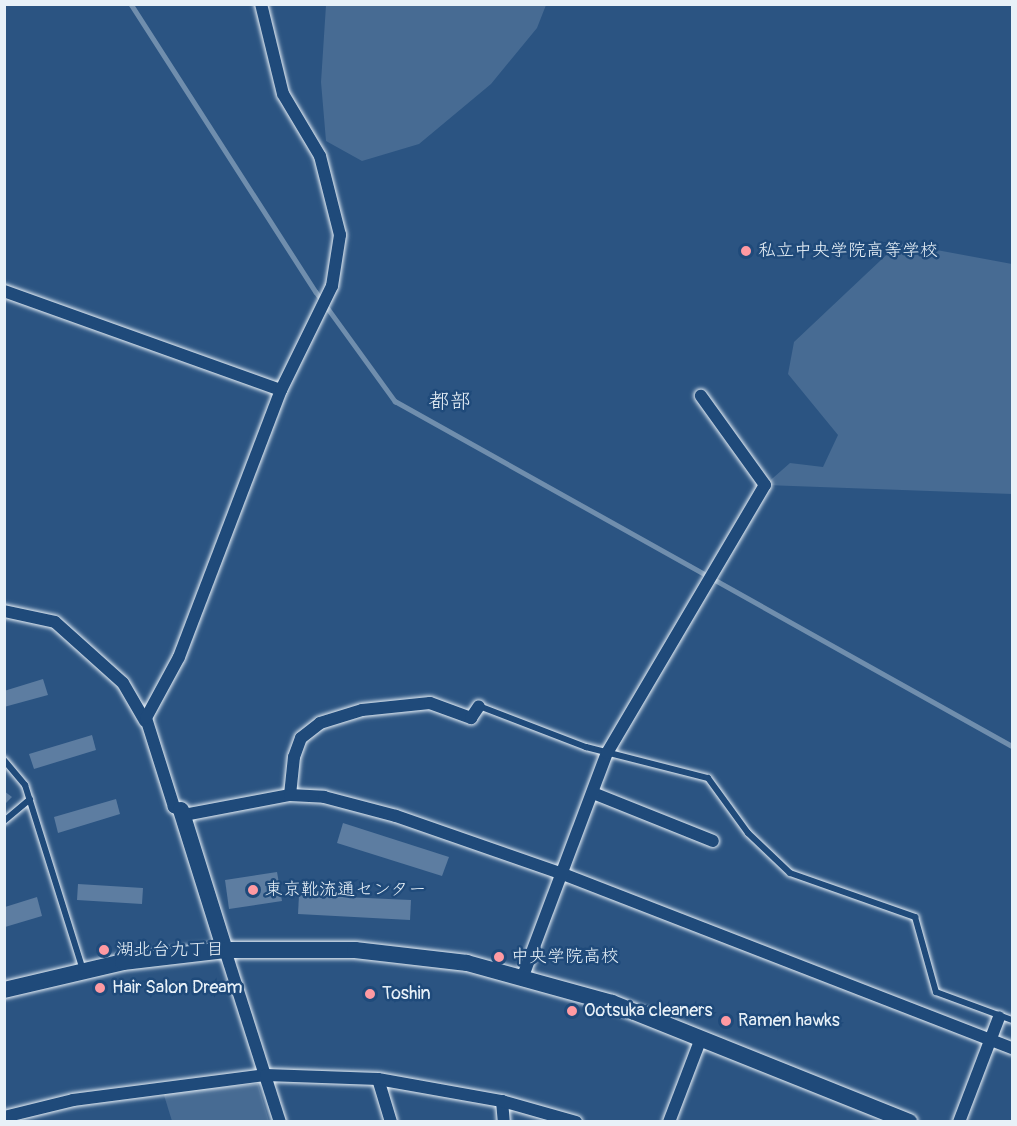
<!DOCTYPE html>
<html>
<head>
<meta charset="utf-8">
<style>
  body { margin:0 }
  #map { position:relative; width:1017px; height:1126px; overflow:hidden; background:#2b5482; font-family:Pangolin,"Klee One",sans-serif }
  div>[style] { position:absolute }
  .green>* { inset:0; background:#476b93 }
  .stream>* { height:4.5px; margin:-2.25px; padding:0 2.25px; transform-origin:2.25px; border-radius:2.25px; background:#708ead }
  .building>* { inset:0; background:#5d7da1 }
  .roads { filter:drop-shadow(0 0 2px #e8f1f8) drop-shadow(0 0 2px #e8f1f8) }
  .lane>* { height:6px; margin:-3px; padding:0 3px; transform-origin:3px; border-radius:3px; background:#1f4a7a }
  .street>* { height:12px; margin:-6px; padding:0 6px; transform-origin:6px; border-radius:6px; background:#1f4a7a }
  .secondary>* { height:16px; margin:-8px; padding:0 8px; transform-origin:8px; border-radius:8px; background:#1f4a7a }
  .dots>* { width:16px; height:16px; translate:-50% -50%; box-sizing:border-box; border:3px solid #1f4a7a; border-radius:50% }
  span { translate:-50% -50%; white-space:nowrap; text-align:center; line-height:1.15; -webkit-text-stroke:5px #1f4a7a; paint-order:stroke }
  .poi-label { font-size:18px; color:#e8f1f8 }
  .left { translate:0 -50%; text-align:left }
  .quarter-label { font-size:21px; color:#e8f1f8 }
  .frame { position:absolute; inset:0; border:6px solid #e8f1f8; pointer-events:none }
</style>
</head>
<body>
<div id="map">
  <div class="green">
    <i style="clip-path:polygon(326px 5px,326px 4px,546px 5px,537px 28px,491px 84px,419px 144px,362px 161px,326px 141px,321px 82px)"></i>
    <i style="clip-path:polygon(899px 243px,1012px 264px,1012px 494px,765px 485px,790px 463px,823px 467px,838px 435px,788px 374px,794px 342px)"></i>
    <i style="clip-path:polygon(258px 1084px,269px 1121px,172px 1121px,163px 1092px)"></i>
  </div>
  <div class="stream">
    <i style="left:131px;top:4px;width:342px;rotate:57.3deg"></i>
    <i style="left:316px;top:292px;width:135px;rotate:54.1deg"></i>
    <i style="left:395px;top:401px;width:707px;rotate:29.21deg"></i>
  </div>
  <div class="building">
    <i style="clip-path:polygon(43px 679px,48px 695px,4px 707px,4px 691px)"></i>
    <i style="clip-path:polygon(92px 735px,96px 750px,34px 769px,29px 754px)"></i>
    <i style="clip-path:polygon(4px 791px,12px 797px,4px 805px)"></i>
    <i style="clip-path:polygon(116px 799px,120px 814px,58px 833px,54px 817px)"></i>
    <i style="clip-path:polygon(343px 823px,449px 857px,442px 876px,337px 843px)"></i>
    <i style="clip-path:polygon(277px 872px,282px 901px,229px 909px,225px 880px)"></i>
    <i style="clip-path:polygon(78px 884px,143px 888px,142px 904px,77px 900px)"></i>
    <i style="clip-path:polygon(299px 895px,411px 900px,410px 920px,298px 914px)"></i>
    <i style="clip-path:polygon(37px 897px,42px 916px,5px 927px,5px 907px)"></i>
  </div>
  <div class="roads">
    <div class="lane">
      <i style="left:479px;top:706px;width:115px;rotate:21deg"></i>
      <i style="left:586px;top:747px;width:126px;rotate:14.3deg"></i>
      <i style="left:708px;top:778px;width:68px;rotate:54deg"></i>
      <i style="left:748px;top:833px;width:58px;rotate:43.6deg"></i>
      <i style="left:790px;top:873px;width:133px;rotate:19.4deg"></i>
      <i style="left:915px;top:917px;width:78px;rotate:74.4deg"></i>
      <i style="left:936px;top:992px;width:81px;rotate:20.2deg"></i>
      <i style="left:4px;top:760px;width:33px;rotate:50deg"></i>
      <i style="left:25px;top:785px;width:194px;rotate:72.6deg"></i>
      <i style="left:4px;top:821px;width:34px;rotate:-40deg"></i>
    </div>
    <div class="street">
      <i style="left:4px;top:291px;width:294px;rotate:19.7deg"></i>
      <i style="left:4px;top:611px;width:52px;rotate:12.2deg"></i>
      <i style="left:55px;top:622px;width:91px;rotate:41.9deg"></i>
      <i style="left:123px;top:683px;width:44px;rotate:59.9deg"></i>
      <i style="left:593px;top:793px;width:129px;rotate:21.8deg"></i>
      <i style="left:290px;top:795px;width:38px;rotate:-84deg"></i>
      <i style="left:294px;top:757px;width:20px;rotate:-70deg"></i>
      <i style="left:301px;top:738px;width:24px;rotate:-38deg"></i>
      <i style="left:320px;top:723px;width:44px;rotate:-17.2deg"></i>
      <i style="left:362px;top:710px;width:68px;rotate:-5.9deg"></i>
      <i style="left:430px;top:703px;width:44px;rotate:20.1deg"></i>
      <i style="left:471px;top:718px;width:14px;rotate:-56deg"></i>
      <i style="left:181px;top:810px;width:8px;rotate:-157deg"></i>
      <i style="left:174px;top:807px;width:93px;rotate:-107.5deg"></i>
      <i style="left:146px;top:718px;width:69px;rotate:-61.6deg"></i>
      <i style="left:179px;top:657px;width:286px;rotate:-69.1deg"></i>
      <i style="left:281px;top:390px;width:116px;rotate:-63.9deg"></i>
      <i style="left:332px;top:286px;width:52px;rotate:-81.1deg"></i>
      <i style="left:340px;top:235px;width:81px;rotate:-104.2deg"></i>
      <i style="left:320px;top:156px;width:72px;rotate:-120.8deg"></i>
      <i style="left:283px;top:94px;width:93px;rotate:-103.7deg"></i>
      <i style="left:184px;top:815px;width:108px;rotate:-10.7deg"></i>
      <i style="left:290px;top:795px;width:34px;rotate:3deg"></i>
      <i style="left:324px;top:797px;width:74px;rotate:14.8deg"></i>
      <i style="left:396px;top:816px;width:177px;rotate:19.2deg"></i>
      <i style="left:563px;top:874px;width:482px;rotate:21.2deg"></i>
      <i style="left:225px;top:950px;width:181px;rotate:72.3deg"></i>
      <i style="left:523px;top:976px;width:238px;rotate:-69.4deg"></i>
      <i style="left:607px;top:753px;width:311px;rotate:-59.5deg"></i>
      <i style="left:765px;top:485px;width:110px;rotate:-125.7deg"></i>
      <i style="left:378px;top:1079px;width:45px;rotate:73.2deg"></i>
      <i style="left:502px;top:1101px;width:21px;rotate:85deg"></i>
      <i style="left:4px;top:1117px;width:71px;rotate:-13.8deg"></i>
      <i style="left:73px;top:1100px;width:195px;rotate:-7.4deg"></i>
      <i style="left:266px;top:1075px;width:112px;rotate:2deg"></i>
      <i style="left:378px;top:1079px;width:126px;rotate:10.1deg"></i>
      <i style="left:502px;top:1101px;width:77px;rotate:15.8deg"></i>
      <i style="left:669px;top:1122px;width:90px;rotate:-69.1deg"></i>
      <i style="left:959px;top:1122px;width:112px;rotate:-69.1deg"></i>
    </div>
    <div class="secondary">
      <i style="left:181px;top:810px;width:147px;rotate:72.6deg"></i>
      <i style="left:4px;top:990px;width:122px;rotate:-13.2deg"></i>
      <i style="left:123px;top:962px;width:103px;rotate:-6.7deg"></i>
      <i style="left:225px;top:950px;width:130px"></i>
      <i style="left:355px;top:950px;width:113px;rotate:6.6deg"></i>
      <i style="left:467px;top:963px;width:150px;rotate:15.4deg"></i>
      <i style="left:612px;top:1003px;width:320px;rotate:21.8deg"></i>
    </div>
  </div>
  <div class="dots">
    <i style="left:746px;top:251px;background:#ff9aa2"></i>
    <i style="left:253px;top:890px;background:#ff9aa2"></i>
    <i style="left:104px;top:950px;background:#ff9aa2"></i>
    <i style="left:499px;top:957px;background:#ff9aa2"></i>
    <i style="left:100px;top:988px;background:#ff9aa2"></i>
    <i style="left:370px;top:994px;background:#ff9aa2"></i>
    <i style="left:572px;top:1011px;background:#ff9aa2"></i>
    <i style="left:726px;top:1021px;background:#ff9aa2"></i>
  </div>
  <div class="poi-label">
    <span class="left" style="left:758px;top:251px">私立中央学院高等学校</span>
    <span class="left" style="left:265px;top:890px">東京靴流通センター</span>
    <span class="left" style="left:116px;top:950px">湖北台九丁目</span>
    <span class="left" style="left:511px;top:957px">中央学院高校</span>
    <span class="left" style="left:112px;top:988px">Hair Salon Dream</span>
    <span class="left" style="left:382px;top:994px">Toshin</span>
    <span class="left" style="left:584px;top:1011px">Ootsuka cleaners</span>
    <span class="left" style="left:738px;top:1021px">Ramen hawks</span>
  </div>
  <div class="quarter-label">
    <span style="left:450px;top:402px">都部</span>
  </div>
  <div class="frame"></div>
</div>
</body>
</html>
